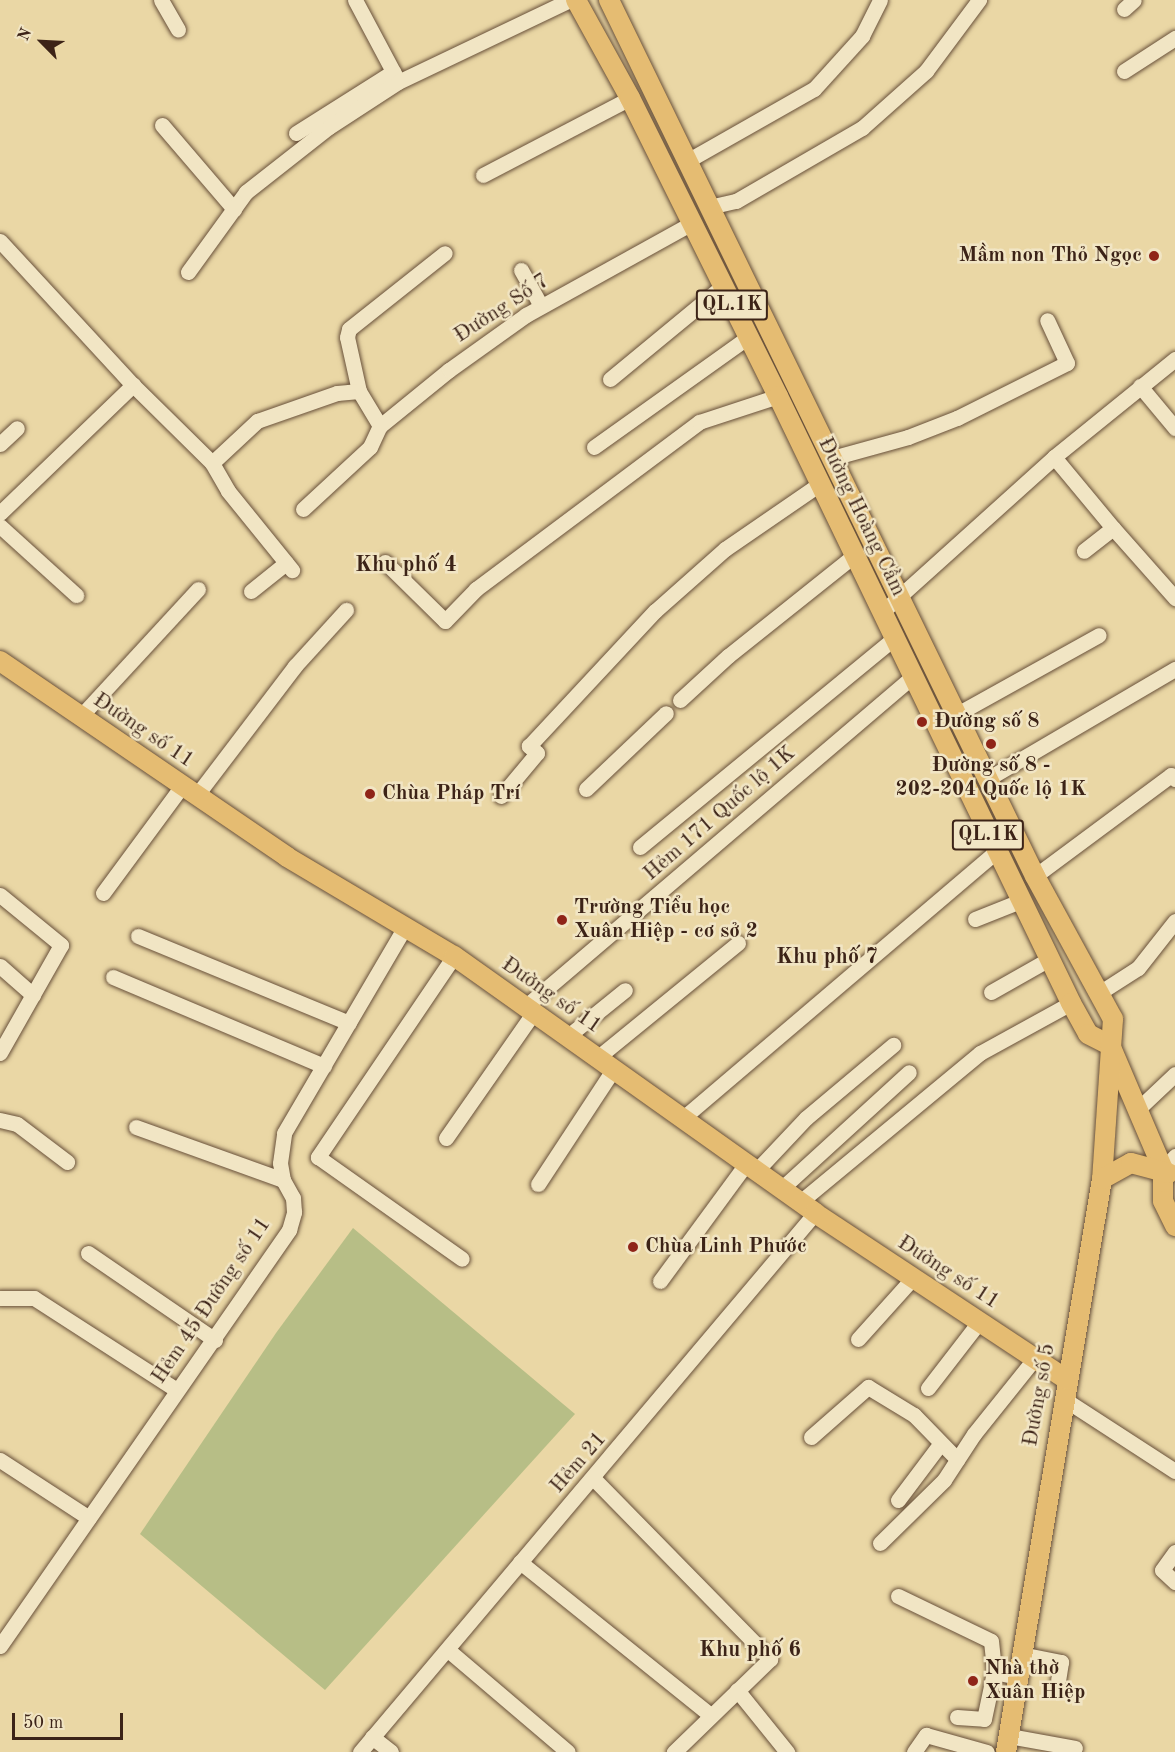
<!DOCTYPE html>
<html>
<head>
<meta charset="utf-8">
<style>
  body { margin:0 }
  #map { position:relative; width:1175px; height:1752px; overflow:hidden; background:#ead7a5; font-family:"Old Standard TT",serif }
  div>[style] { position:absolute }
  .green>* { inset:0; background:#b7be86 }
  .roads { filter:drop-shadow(0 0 2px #68503a) drop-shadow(0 0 2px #68503a) }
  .minor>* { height:15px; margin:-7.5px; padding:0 7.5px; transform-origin:7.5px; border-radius:7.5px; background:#f1e5c4 }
  .major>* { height:20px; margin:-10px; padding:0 10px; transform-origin:10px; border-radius:10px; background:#e5bc72 }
  .dots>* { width:16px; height:16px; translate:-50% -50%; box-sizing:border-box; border:3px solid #f1e5c4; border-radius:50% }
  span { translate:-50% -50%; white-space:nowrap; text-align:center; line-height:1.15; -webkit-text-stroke:5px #f1e5c4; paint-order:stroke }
  .shield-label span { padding:2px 4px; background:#f1e5c4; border:2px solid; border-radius:4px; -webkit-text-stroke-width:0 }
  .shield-label { font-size:20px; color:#3c2317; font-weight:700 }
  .poi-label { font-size:21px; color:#3c2317; font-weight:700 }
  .right { translate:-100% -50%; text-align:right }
  .left { translate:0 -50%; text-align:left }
  .street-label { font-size:21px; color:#3c2317 }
  .neighbourhood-label { font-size:22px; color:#3c2317; font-weight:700 }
  .north { position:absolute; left:12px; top:12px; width:60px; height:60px; -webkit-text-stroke:4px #f1e5c4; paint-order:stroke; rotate:294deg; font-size:16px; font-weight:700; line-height:24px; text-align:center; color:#3c2317 }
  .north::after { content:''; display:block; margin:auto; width:21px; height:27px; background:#3c2317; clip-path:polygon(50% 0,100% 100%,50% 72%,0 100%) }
  .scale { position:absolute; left:12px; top:1713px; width:111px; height:27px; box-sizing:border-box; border:3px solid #3c2317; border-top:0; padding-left:8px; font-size:18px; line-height:21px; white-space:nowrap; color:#3c2317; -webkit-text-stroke:4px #f1e5c4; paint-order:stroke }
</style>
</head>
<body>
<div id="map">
  <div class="green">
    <i style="clip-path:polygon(353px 1228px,575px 1414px,325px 1690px,140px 1534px,276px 1333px)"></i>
  </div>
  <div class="roads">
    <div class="minor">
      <i style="left:161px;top:0;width:34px;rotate:60deg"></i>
      <i style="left:355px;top:0;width:89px;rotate:62deg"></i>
      <i style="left:1124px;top:9px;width:13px;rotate:-42deg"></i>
      <i style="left:1124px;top:71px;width:61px;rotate:-32.9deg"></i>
      <i style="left:162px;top:125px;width:111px;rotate:49.4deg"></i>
      <i style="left:296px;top:133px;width:115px;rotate:-32.2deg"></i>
      <i style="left:687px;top:161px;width:146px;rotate:-29.6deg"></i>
      <i style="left:814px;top:89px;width:72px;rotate:-47.8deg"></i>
      <i style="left:862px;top:36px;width:40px;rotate:-63.4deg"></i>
      <i style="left:483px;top:175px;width:166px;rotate:-27.6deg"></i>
      <i style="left:709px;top:207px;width:28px;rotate:-13deg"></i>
      <i style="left:736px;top:201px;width:146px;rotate:-30.1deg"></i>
      <i style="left:862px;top:128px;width:86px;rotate:-41.7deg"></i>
      <i style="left:926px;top:71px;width:89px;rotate:-53.3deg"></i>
      <i style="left:0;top:241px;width:196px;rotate:47.3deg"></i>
      <i style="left:133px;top:385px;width:111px;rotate:44.6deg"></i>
      <i style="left:212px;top:463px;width:32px;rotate:60deg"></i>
      <i style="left:228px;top:491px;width:102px;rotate:51deg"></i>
      <i style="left:521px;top:270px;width:41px;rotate:60.9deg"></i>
      <i style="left:188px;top:272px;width:99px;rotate:-54.1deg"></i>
      <i style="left:246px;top:192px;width:105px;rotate:-38.1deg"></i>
      <i style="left:329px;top:127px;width:82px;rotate:-33.1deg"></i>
      <i style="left:398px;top:82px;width:191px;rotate:-25.5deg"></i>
      <i style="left:610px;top:379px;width:146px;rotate:-39.5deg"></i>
      <i style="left:1140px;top:386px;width:55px;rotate:50.2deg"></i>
      <i style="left:359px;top:391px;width:55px;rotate:-102.5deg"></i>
      <i style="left:347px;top:337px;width:8px;rotate:-76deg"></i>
      <i style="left:349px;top:329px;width:122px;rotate:-38.4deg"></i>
      <i style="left:0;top:444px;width:23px;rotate:-43deg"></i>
      <i style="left:594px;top:447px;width:189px;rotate:-35.5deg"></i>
      <i style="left:1054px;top:457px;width:92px;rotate:50.3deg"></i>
      <i style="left:1113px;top:528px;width:37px;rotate:142deg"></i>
      <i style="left:832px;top:458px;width:79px;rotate:-15.4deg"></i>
      <i style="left:908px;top:437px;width:53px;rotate:-21.2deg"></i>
      <i style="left:957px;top:418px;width:123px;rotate:-26.6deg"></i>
      <i style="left:1067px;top:363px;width:47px;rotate:-114.9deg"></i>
      <i style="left:212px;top:463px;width:62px;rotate:-43deg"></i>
      <i style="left:257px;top:421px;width:85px;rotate:-19.3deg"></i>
      <i style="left:337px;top:393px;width:22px;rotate:-5deg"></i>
      <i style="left:359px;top:391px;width:41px;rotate:59deg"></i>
      <i style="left:380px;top:426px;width:89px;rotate:-39.1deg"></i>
      <i style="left:449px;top:370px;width:95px;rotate:-35.5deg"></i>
      <i style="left:526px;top:315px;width:190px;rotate:-29deg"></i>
      <i style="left:303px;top:509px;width:91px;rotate:-42.8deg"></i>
      <i style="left:370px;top:447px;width:23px;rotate:-65deg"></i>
      <i style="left:0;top:513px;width:185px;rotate:-43.9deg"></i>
      <i style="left:0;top:526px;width:103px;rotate:42.2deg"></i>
      <i style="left:1113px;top:528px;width:94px;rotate:48.5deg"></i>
      <i style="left:385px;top:562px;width:84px;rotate:44.5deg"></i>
      <i style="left:445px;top:621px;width:45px;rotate:-45.9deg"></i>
      <i style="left:476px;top:589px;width:279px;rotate:-36.8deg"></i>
      <i style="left:699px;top:422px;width:83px;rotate:-18.2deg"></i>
      <i style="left:251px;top:591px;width:45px;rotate:-38.7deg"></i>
      <i style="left:881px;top:613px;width:233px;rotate:-42deg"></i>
      <i style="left:1054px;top:457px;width:156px;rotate:-39deg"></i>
      <i style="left:680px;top:700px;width:65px;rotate:-42.5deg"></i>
      <i style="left:728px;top:656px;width:159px;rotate:-38.6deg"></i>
      <i style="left:957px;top:714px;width:162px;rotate:-29.1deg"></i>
      <i style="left:80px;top:717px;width:174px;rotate:-47.3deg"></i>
      <i style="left:989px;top:778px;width:216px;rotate:-30.4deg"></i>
      <i style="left:586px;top:789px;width:110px;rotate:-43.5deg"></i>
      <i style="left:196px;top:796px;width:163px;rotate:-52.7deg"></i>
      <i style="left:295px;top:666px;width:76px;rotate:-47.7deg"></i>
      <i style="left:501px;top:796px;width:56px;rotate:-50.1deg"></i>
      <i style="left:537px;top:753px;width:11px;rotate:-139deg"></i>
      <i style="left:529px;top:746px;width:185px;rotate:-47deg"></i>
      <i style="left:655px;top:611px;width:94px;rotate:-41.5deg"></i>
      <i style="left:725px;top:549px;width:113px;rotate:-34.5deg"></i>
      <i style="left:640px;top:847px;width:328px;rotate:-39.4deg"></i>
      <i style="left:1035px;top:876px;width:169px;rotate:-36.6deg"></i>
      <i style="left:1171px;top:775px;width:6px;rotate:45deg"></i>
      <i style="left:103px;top:893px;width:133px;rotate:-53.6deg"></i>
      <i style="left:0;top:895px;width:79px;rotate:39.3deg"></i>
      <i style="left:61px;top:945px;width:124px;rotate:119.5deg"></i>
      <i style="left:975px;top:919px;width:48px;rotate:-21.8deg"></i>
      <i style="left:138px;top:936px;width:228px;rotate:22.4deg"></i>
      <i style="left:454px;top:956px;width:243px;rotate:124.1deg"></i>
      <i style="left:318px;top:1157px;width:176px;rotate:35.3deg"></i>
      <i style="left:0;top:966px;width:44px;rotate:41.3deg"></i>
      <i style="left:113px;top:977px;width:229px;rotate:22.9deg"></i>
      <i style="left:991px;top:992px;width:67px;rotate:-29.6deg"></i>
      <i style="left:1099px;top:993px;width:46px;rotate:-32.7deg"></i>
      <i style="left:1138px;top:968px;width:60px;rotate:-51.8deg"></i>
      <i style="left:526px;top:1006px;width:507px;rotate:-40.44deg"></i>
      <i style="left:568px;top:1036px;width:73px;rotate:-38.9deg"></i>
      <i style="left:597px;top:1058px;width:182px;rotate:-39.2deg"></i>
      <i style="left:1138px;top:1109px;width:51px;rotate:-43.4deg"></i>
      <i style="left:683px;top:1118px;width:411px;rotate:-40.4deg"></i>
      <i style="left:0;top:1120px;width:17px;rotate:13deg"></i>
      <i style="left:17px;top:1124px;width:63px;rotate:37.2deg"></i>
      <i style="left:136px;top:1127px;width:156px;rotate:19.8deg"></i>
      <i style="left:446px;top:1138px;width:154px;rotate:-55.1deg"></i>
      <i style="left:1163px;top:1169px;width:18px;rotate:-47deg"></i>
      <i style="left:756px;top:1171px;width:73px;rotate:-46.7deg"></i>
      <i style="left:806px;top:1118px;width:114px;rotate:-40deg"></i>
      <i style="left:538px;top:1184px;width:136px;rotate:-56.7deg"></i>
      <i style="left:781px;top:1189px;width:173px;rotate:-42.4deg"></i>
      <i style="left:800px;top:1202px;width:234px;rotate:-39.6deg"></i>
      <i style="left:980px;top:1053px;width:104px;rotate:-28.8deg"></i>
      <i style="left:88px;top:1253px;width:154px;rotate:34.4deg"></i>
      <i style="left:660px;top:1281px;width:145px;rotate:-53.7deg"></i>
      <i style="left:0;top:1298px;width:34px"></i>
      <i style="left:34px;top:1298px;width:170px;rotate:32.8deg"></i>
      <i style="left:858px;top:1339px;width:81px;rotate:-48deg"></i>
      <i style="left:928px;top:1388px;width:83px;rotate:-52.3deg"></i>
      <i style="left:1064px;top:1399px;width:132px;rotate:33deg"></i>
      <i style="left:811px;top:1437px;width:76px;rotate:-41.3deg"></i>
      <i style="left:868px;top:1387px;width:54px;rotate:31.3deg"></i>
      <i style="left:914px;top:1415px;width:62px;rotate:45.7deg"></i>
      <i style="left:0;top:1460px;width:106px;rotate:33.1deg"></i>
      <i style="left:594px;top:1479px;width:252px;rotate:45.6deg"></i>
      <i style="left:770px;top:1659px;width:134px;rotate:135.9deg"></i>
      <i style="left:898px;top:1500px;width:71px;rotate:-53deg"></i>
      <i style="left:880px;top:1543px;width:90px;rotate:-44.5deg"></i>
      <i style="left:944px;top:1480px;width:55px;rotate:-56.9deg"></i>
      <i style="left:974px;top:1434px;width:96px;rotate:-51.3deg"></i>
      <i style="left:1175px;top:1552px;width:22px;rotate:126deg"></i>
      <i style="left:1162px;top:1570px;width:18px;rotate:43deg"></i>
      <i style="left:520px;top:1562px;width:244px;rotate:38.8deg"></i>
      <i style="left:898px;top:1596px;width:103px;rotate:25.8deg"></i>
      <i style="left:991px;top:1641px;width:31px;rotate:84deg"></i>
      <i style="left:0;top:1646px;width:507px;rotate:-55.21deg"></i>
      <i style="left:289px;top:1230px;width:19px;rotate:-74deg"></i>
      <i style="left:294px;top:1212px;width:14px;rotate:-94deg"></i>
      <i style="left:293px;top:1198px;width:21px;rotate:-119deg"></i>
      <i style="left:283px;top:1180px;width:17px;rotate:-100deg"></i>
      <i style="left:280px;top:1163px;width:30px;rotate:-82deg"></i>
      <i style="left:284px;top:1133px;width:239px;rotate:-59.6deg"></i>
      <i style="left:448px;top:1650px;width:157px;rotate:40.4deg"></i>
      <i style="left:1021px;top:1654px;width:41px;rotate:11.3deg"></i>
      <i style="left:1061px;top:1662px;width:18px;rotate:99deg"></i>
      <i style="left:737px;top:1690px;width:80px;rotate:51.1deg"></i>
      <i style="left:957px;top:1717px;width:27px;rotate:4deg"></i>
      <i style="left:984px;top:1719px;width:48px;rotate:-78deg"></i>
      <i style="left:994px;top:1672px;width:25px;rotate:12deg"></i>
      <i style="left:1009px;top:1736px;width:67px;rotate:10.3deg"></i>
      <i style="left:372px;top:1737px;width:24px;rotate:38deg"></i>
      <i style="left:360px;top:1752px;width:705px;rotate:-49.83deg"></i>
      <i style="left:914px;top:1752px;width:21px;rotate:-55deg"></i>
      <i style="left:926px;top:1735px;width:63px;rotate:15.6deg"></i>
    </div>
    <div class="major">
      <i style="left:576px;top:0;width:112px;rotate:61.1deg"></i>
      <i style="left:630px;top:98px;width:333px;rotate:63.6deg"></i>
      <i style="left:778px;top:396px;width:674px;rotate:64.23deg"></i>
      <i style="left:1071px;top:1003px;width:35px;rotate:61deg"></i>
      <i style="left:1088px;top:1034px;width:25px;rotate:27deg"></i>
      <i style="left:1110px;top:1045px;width:135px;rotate:66.9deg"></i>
      <i style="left:1163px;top:1169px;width:32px;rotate:90deg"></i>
      <i style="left:1163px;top:1201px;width:28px;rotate:64deg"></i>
      <i style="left:609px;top:0;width:974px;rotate:64.07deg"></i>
      <i style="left:1035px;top:876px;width:163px;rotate:61.4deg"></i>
      <i style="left:1113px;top:1019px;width:160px;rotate:93.9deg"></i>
      <i style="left:1102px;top:1179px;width:581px;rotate:99.51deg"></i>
      <i style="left:0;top:661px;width:348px;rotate:34.3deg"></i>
      <i style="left:287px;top:857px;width:194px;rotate:30.7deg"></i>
      <i style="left:454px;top:956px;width:443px;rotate:35.4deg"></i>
      <i style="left:815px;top:1213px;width:302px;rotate:33.5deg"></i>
      <i style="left:1102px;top:1179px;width:33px;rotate:-29deg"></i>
      <i style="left:1131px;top:1163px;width:39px;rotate:15deg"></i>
    </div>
  </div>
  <div class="dots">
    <i style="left:1154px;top:256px;background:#8f2418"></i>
    <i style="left:922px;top:722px;background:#8f2418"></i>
    <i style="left:991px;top:744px;background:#8f2418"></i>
    <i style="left:370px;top:794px;background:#8f2418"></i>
    <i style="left:562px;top:920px;background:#8f2418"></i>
    <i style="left:633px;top:1247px;background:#8f2418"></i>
    <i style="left:973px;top:1681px;background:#8f2418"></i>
  </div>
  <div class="shield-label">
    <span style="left:732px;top:305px">QL.1K</span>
    <span style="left:988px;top:835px">QL.1K</span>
  </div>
  <div class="poi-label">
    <span class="right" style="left:1142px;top:256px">Mầm non Thỏ Ngọc</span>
    <span class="left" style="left:934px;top:722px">Đường số 8</span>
    <span style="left:991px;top:778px">Đường số 8 -<br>202-204 Quốc lộ 1K</span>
    <span class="left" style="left:382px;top:794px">Chùa Pháp Trí</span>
    <span class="left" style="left:574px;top:920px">Trường Tiểu học<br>Xuân Hiệp - cơ sở 2</span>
    <span class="left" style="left:645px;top:1247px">Chùa Linh Phước</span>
    <span class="left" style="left:985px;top:1681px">Nhà thờ<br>Xuân Hiệp</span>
  </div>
  <div class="street-label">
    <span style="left:502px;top:309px;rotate:-33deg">Đường Số 7</span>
    <span style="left:861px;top:517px;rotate:64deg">Đường Hoàng Cầm</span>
    <span style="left:143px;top:731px;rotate:34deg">Đường số 11</span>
    <span style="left:720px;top:814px;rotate:-41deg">Hẻm 171 Quốc lộ 1K</span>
    <span style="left:551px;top:996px;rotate:35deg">Đường số 11</span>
    <span style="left:948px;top:1273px;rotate:33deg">Đường số 11</span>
    <span style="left:212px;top:1301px;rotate:-56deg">Hẻm 45 Đường số 11</span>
    <span style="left:1040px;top:1395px;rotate:-80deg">Đường số 5</span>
    <span style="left:579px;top:1463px;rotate:-49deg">Hẻm 21</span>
  </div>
  <div class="neighbourhood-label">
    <span style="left:406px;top:566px">Khu phố 4</span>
    <span style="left:827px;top:958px">Khu phố 7</span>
    <span style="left:750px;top:1651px">Khu phố 6</span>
  </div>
  <div class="north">N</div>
  <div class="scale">50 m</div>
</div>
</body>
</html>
